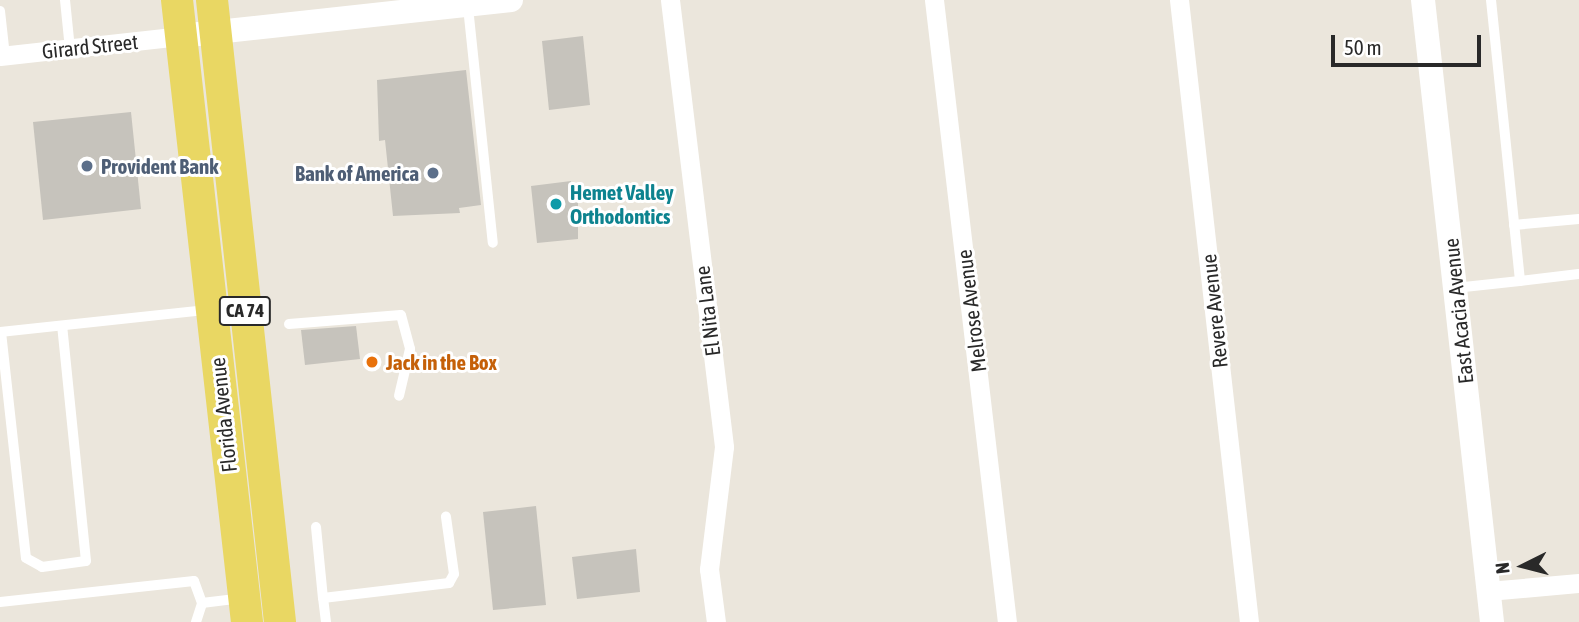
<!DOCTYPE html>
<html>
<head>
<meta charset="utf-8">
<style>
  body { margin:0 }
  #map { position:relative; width:1579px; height:622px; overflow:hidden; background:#ebe6dc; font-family:"Asap Condensed",sans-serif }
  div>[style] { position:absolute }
  .building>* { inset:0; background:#c6c3bc }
  .service>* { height:10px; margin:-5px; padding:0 5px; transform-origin:5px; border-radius:5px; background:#fff }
  .minor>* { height:19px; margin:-9.5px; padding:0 9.5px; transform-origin:9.5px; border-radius:9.5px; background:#fff }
  .tertiary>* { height:24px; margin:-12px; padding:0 12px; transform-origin:12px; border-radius:12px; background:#fff }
  .primary>* { height:32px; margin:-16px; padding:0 16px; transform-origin:16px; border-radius:16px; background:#e9d763 }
  .dots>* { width:19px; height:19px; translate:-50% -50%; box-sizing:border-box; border:4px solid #fff; border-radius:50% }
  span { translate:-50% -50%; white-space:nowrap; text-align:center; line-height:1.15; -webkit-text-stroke:6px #fff; paint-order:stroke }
  .shield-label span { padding:2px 5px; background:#fff; border:2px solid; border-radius:5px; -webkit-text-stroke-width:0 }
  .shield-label { font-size:19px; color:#292929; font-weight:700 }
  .street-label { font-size:21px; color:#292929 }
  .service-label { font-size:21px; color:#4e5e75; font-weight:700 }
  .left { translate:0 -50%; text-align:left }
  .right { translate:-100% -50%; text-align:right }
  .culture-label { font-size:21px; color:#0d838f; font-weight:700 }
  .food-label { font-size:21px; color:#c56008; font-weight:700 }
  .north { position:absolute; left:1488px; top:531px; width:70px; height:70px; -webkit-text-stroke:5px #fff; paint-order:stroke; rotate:264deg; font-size:19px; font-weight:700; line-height:28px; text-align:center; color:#292929 }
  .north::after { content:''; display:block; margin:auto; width:24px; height:32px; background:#292929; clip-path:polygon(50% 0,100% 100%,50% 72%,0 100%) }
  .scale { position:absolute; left:1331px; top:35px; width:150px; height:32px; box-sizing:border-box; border:4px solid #292929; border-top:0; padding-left:9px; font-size:21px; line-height:24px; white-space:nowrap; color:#292929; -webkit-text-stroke:5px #fff; paint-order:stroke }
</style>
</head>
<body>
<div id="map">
  <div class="building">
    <i style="clip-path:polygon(583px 36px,590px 105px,549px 110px,542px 41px)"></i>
    <i style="clip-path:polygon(466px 70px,481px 205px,459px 208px,460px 213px,393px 216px,385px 140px,379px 141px,377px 80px)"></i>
    <i style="clip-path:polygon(131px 112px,141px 209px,43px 220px,33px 122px)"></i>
    <i style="clip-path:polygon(571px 181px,572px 192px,578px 191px,578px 239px,537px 243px,531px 186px)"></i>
    <i style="clip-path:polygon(356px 326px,360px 359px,305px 365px,301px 330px)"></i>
    <i style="clip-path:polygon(536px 506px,546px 605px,493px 610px,483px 512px)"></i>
    <i style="clip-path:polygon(636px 549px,640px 592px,577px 599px,572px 557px)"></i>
  </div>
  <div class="service">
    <i style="left:65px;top:0;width:49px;rotate:84.2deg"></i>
    <i style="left:1491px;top:0;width:282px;rotate:84.1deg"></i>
    <i style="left:1520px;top:281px;width:59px;rotate:-6.8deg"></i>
    <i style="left:468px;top:7px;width:237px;rotate:84deg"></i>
    <i style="left:0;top:11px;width:45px;rotate:83.7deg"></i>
    <i style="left:1514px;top:225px;width:65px;rotate:-5.3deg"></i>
    <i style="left:1455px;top:288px;width:65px;rotate:-6.1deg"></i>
    <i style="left:289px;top:324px;width:112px;rotate:-4.6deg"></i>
    <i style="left:401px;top:315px;width:35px;rotate:75deg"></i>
    <i style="left:410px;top:349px;width:48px;rotate:103.2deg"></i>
    <i style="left:0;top:332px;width:208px;rotate:-6.1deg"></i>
    <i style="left:1px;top:332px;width:227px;rotate:83.7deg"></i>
    <i style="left:26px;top:558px;width:18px;rotate:29deg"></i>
    <i style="left:42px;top:567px;width:44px;rotate:-7.8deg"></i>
    <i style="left:86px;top:561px;width:236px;rotate:-95.8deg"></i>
    <i style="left:316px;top:527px;width:71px;rotate:84.4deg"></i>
    <i style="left:0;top:602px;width:195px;rotate:-6.2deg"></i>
    <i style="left:194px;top:581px;width:23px;rotate:70deg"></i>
    <i style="left:196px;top:622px;width:20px;rotate:-72deg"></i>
    <i style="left:202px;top:603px;width:38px;rotate:-7deg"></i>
    <i style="left:326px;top:622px;width:24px;rotate:-97deg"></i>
    <i style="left:323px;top:598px;width:127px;rotate:-6.8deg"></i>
    <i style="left:449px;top:583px;width:10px;rotate:-61deg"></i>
    <i style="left:454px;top:574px;width:58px;rotate:-98deg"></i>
  </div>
  <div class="minor">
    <i style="left:670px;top:0;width:450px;rotate:83.1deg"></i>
    <i style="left:724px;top:447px;width:123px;rotate:97deg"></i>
    <i style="left:709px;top:569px;width:53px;rotate:82.5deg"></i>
    <i style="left:934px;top:0;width:626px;rotate:83.31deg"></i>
    <i style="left:1179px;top:0;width:626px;rotate:83.58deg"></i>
    <i style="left:0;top:56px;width:181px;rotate:-6.3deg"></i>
    <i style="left:1488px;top:591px;width:91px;rotate:-5deg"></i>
  </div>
  <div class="tertiary">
    <i style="left:1423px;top:0;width:626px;rotate:83.67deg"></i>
    <i style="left:180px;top:36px;width:333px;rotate:-6.2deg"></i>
  </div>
  <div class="primary">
    <i style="left:177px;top:0;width:626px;rotate:83.58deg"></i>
    <i style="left:212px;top:0;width:626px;rotate:83.76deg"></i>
  </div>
  <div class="dots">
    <i style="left:87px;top:166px;background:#5c6f8a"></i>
    <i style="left:433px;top:173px;background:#5c6f8a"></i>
    <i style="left:556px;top:204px;background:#0f9aa8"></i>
    <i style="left:372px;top:362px;background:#e8710a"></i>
  </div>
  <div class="shield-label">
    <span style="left:245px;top:311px">CA 74</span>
  </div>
  <div class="street-label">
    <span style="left:90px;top:46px;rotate:-6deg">Girard Street</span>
    <span style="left:707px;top:311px;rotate:-97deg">El Nita Lane</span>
    <span style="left:971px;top:311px;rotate:-97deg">Melrose Avenue</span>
    <span style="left:1214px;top:311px;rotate:-96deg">Revere Avenue</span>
    <span style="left:1458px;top:311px;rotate:-96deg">East Acacia Avenue</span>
    <span style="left:223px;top:415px;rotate:-96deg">Florida Avenue</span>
  </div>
  <div class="service-label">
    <span class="left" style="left:101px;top:166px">Provident Bank</span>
    <span class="right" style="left:419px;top:173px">Bank of America</span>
  </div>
  <div class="culture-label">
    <span class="left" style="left:570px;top:204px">Hemet Valley<br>Orthodontics</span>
  </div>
  <div class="food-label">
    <span class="left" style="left:386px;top:362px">Jack in the Box</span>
  </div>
  <div class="north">N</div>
  <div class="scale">50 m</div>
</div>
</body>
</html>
